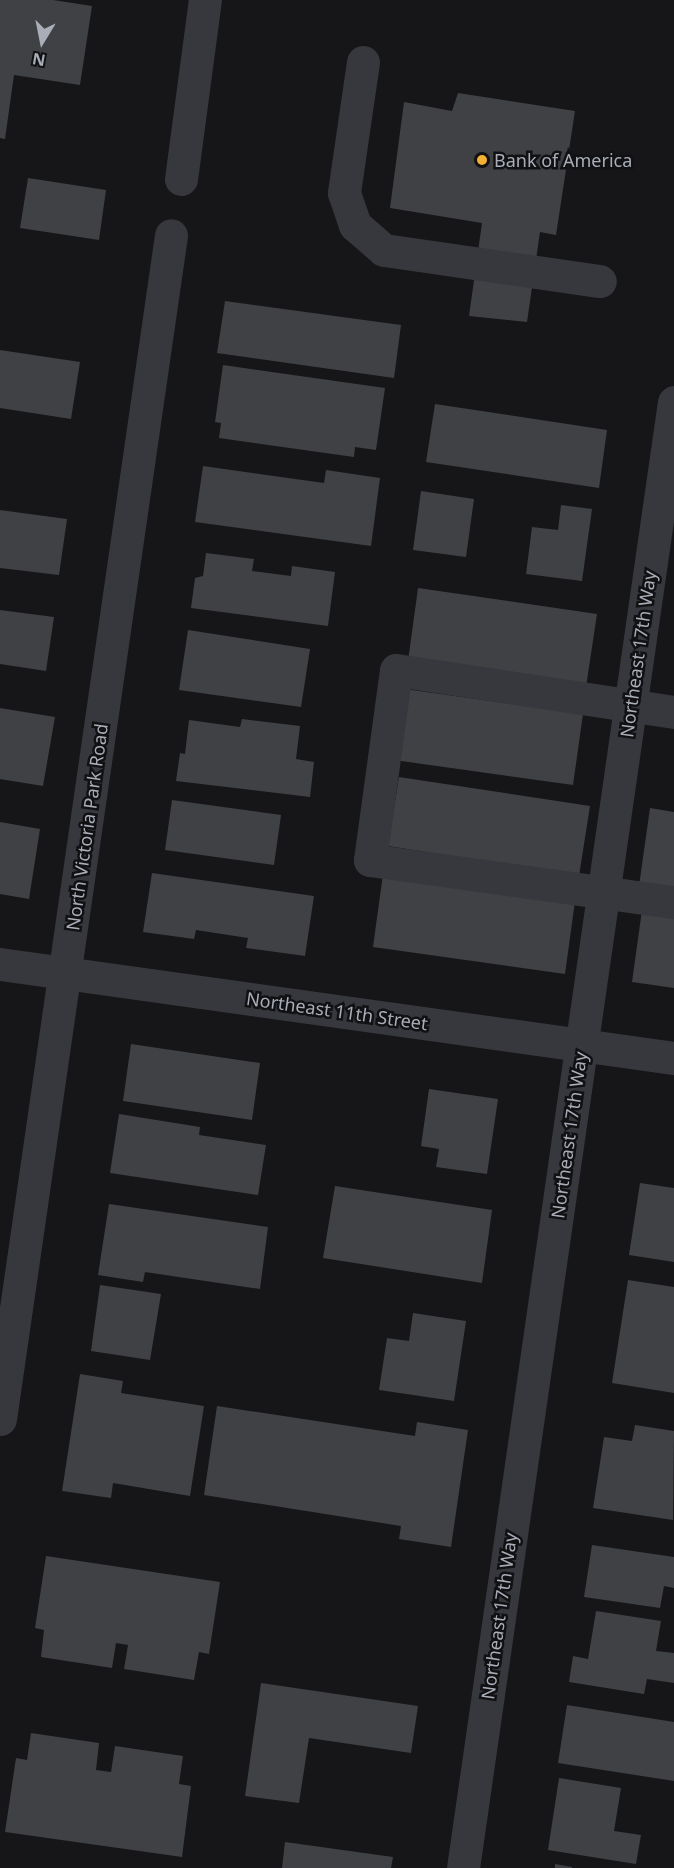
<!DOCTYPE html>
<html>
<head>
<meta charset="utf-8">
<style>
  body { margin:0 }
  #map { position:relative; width:674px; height:1868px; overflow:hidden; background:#161618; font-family:"Noto Sans",sans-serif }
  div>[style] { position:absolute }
  .building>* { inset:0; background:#404145 }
  .minor>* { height:33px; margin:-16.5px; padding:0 16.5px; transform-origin:16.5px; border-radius:16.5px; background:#37383d }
  .dots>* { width:16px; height:16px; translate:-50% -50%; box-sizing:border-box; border:3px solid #111113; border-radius:50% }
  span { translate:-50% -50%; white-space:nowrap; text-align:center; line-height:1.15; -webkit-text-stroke:5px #111113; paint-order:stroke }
  .poi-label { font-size:18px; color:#a8adb8 }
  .left { translate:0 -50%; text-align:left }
  .street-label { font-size:18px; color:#a8adb8 }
  .north { position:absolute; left:12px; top:12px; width:60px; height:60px; -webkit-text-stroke:4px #111113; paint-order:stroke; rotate:190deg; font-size:16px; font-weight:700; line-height:24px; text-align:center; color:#a8adb8 }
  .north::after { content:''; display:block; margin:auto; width:21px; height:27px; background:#a8adb8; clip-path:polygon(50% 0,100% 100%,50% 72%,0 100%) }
</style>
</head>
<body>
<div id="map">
  <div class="building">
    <i style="clip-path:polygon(0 0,53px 0,92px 6px,80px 85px,14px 75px,5px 139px,0 138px)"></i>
    <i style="clip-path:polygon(458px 93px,575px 111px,556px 235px,540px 232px,527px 322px,469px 316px,482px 223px,390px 208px,404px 102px,452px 111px)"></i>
    <i style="clip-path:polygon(28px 178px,106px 190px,99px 240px,20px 228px)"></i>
    <i style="clip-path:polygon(225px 301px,401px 325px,394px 378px,217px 353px)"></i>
    <i style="clip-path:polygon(0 350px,80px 362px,71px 419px,0 408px)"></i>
    <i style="clip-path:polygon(223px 365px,385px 388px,376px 450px,355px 447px,354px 457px,219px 438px,221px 423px,215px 422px)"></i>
    <i style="clip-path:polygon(435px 404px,607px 430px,599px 488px,426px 462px)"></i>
    <i style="clip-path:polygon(203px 466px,324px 483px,326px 470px,380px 478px,371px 546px,195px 522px)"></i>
    <i style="clip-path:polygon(421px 491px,474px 499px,466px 557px,413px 550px)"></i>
    <i style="clip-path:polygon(561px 505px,592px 509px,582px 581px,526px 574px,532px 527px,558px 530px)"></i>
    <i style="clip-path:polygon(0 510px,67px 519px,59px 575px,0 568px)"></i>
    <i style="clip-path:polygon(206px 553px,254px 559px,252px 571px,291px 576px,292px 566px,335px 572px,328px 626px,191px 608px,195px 578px,203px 576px)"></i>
    <i style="clip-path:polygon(418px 588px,597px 614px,586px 687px,408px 661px)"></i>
    <i style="clip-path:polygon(0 610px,54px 617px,46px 671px,0 664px)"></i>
    <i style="clip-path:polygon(188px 630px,310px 649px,301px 707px,179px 690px)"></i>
    <i style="clip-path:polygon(405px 689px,583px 714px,573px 785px,394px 760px)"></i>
    <i style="clip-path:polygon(0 708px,55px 717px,43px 786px,0 779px)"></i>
    <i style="clip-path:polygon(242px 719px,300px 726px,296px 759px,314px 762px,310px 797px,176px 781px,180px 753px,185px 754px,189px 720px,240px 727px)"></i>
    <i style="clip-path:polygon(399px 777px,590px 806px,579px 876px,388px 846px)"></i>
    <i style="clip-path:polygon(172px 800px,281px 815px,274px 865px,165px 850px)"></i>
    <i style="clip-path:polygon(650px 808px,674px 812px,674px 892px,639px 886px)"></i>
    <i style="clip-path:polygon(0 822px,40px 829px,29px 899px,0 894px)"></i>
    <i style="clip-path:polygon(152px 873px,314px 896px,305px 956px,246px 948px,248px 938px,196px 930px,194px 939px,143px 932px)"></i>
    <i style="clip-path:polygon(383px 874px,575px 901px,565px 974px,373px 947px)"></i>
    <i style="clip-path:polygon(642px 910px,674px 915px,674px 988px,632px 982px)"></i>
    <i style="clip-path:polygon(131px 1044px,260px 1063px,252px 1120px,123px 1101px)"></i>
    <i style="clip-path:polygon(429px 1089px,498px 1099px,487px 1174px,436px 1167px,439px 1149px,421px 1146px)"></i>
    <i style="clip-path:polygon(119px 1114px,200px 1127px,199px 1135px,266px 1145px,258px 1195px,110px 1173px)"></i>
    <i style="clip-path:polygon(640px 1183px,674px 1188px,674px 1262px,629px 1255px)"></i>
    <i style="clip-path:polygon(335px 1186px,492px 1210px,482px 1283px,323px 1258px)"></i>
    <i style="clip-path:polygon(109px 1204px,268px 1227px,260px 1289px,145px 1272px,143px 1282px,98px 1275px)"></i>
    <i style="clip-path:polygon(628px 1280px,674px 1287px,674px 1393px,612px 1383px)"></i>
    <i style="clip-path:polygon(100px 1285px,161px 1294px,150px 1360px,91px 1351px)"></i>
    <i style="clip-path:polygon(413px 1313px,466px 1321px,454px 1401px,379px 1390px,387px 1338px,409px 1341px)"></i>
    <i style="clip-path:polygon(80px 1374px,123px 1381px,121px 1393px,204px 1406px,190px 1496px,113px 1483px,111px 1498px,62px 1491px)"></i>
    <i style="clip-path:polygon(217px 1406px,415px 1436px,417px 1422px,468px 1430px,451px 1547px,399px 1539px,401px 1526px,204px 1495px)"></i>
    <i style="clip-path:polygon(635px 1425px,674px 1431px,673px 1520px,593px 1508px,604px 1437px,632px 1441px)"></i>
    <i style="clip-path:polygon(592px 1545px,674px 1557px,674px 1588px,664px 1586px,660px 1608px,584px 1597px)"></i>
    <i style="clip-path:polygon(46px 1556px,220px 1582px,209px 1654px,199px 1652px,194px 1680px,124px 1669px,128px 1645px,116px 1643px,112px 1668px,41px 1657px,44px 1630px,35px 1628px)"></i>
    <i style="clip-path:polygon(596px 1611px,661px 1621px,656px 1651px,674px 1653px,674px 1683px,647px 1679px,644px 1694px,569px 1682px,573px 1656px,588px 1659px)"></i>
    <i style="clip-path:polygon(261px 1683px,418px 1706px,411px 1753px,309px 1738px,299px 1803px,245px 1796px)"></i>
    <i style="clip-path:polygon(567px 1705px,674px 1722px,674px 1781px,558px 1763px)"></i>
    <i style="clip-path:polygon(31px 1733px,99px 1743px,96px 1770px,111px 1772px,115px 1746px,183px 1756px,179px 1784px,191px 1786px,182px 1857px,5px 1832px,16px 1758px,27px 1760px)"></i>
    <i style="clip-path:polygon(559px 1778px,621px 1788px,614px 1831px,641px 1835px,636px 1864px,548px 1850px)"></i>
    <i style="clip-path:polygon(285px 1842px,393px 1857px,391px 1868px,282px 1868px)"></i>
    <i style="clip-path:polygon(555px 1864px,572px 1867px,572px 1868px,555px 1868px)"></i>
  </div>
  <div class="minor">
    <i style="left:363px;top:62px;width:132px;rotate:98.3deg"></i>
    <i style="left:344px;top:193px;width:34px;rotate:71deg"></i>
    <i style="left:355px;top:225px;width:38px;rotate:41deg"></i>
    <i style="left:384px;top:250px;width:218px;rotate:8.2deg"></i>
    <i style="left:181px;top:179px;width:181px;rotate:-82.4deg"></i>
    <i style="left:674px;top:712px;width:281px;rotate:-171.4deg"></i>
    <i style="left:396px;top:670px;width:192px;rotate:97.8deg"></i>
    <i style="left:370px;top:860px;width:307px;rotate:7.9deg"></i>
    <i style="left:0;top:964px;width:681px;rotate:7.94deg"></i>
    <i style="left:0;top:1419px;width:1196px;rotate:-81.78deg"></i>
    <i style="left:463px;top:1868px;width:1481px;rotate:-81.81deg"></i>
  </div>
  <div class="dots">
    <i style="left:482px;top:160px;background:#f2b134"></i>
  </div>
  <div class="poi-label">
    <span class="left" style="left:494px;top:160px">Bank of America</span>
  </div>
  <div class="street-label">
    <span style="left:638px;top:654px;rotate:-82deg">Northeast 17th Way</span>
    <span style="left:87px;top:827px;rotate:-82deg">North Victoria Park Road</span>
    <span style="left:337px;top:1011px;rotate:8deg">Northeast 11th Street</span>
    <span style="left:569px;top:1135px;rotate:-82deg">Northeast 17th Way</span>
    <span style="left:499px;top:1616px;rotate:-82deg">Northeast 17th Way</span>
  </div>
  <div class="north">N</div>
</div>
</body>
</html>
